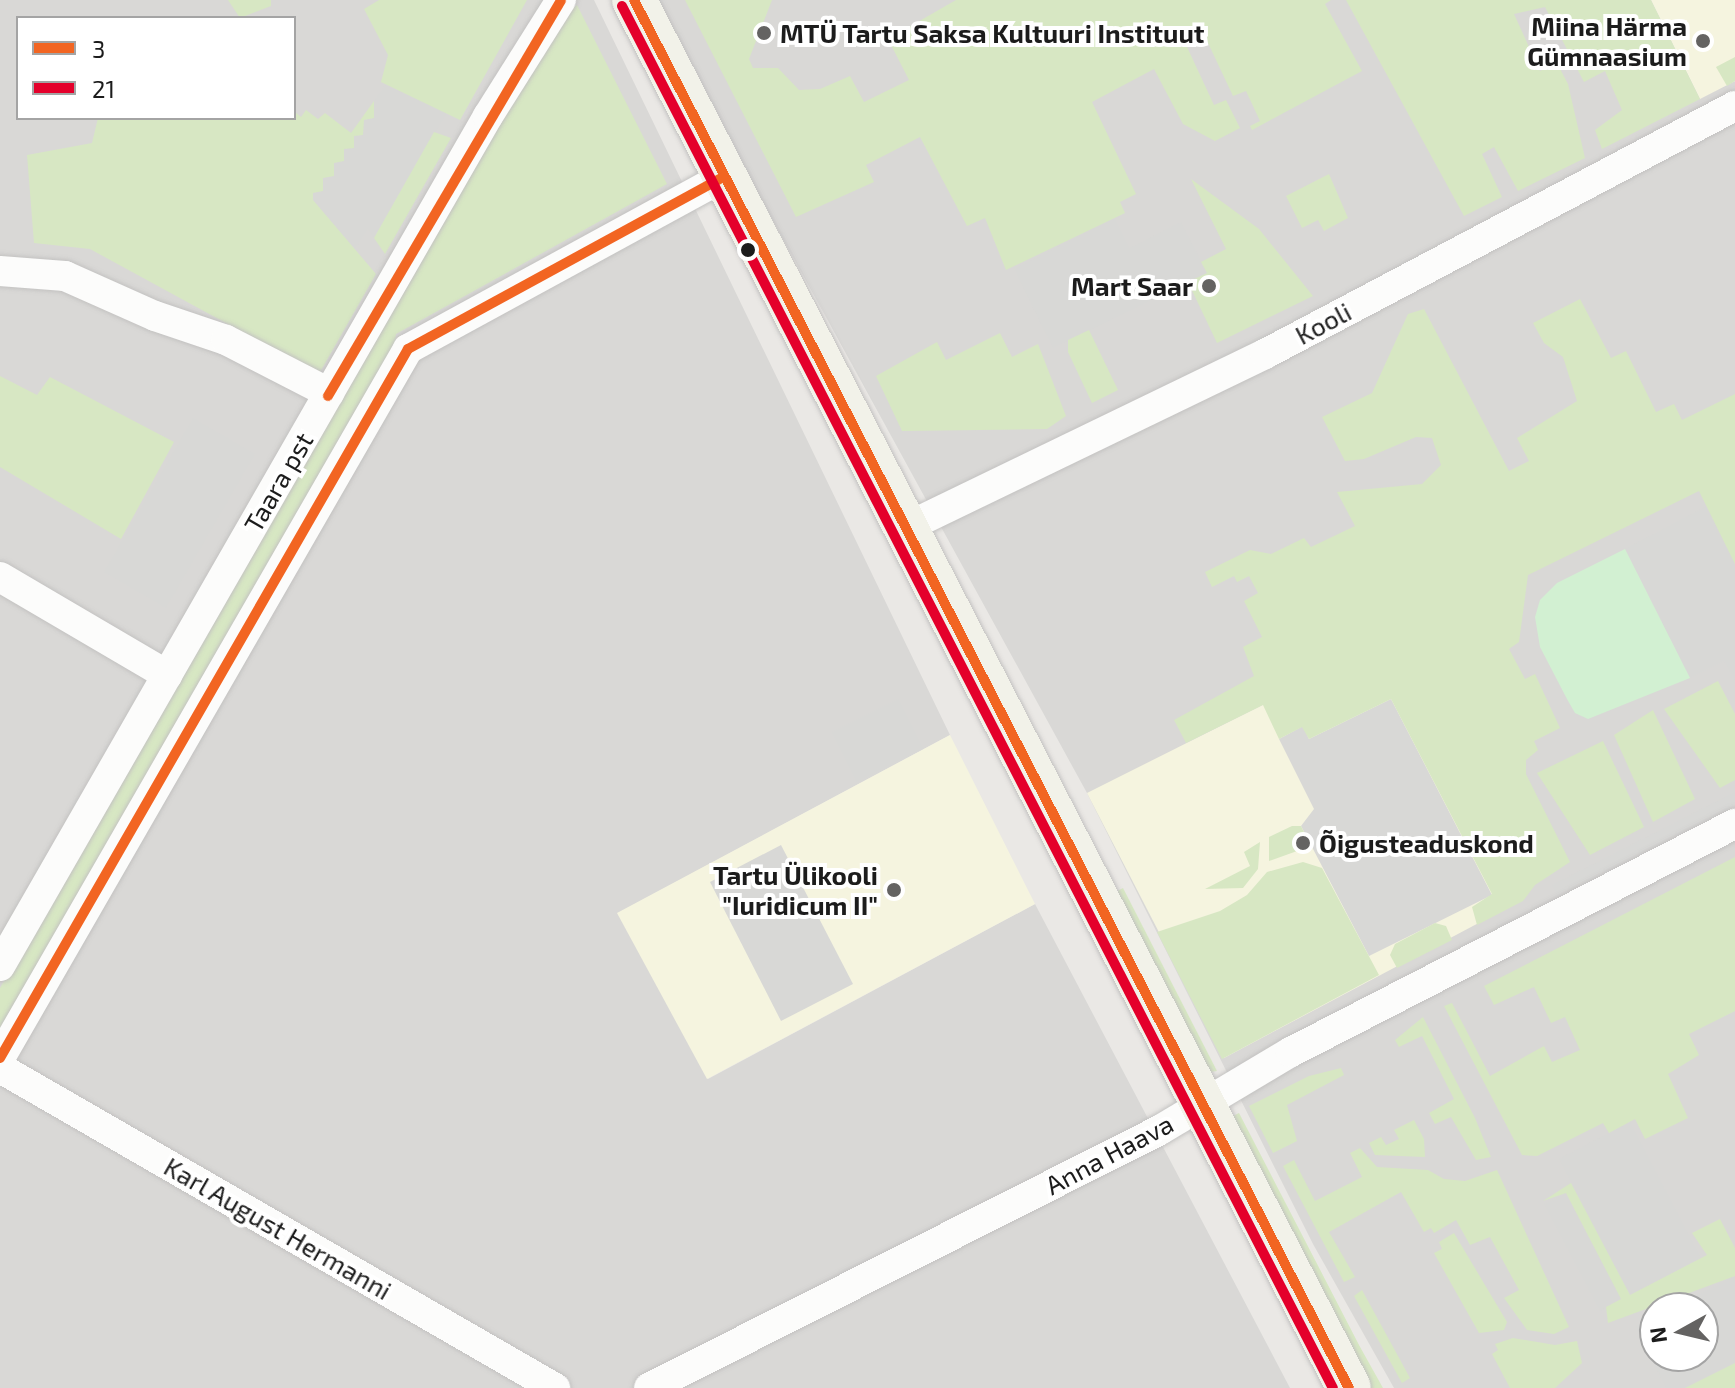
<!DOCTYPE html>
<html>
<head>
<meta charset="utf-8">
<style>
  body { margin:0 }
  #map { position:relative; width:1735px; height:1388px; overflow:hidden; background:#eae8e5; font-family:"Exo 2",sans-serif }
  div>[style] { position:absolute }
  .residential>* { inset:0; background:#d9d8d6 }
  .education>* { inset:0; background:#f5f4df }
  .religious>* { inset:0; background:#d8d8d6 }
  .grass>* { inset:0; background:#d7e7c3 }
  .park>* { inset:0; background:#d2f0d2 }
  .roads { filter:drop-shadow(0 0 2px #c3c2c1) drop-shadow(0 0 2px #c3c2c1) }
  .street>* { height:30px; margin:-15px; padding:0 15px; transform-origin:15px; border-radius:15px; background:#fcfcfb }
  .secondary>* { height:44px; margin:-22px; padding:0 22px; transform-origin:22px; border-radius:22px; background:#f2f2e9 }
  .bus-1>* { height:10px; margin:-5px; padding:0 5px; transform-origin:5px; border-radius:5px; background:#f26522 }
  .bus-2>* { height:10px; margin:-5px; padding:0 5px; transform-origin:5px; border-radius:5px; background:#e4002b }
  .dots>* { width:22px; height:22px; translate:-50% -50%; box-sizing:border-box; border:4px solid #fff; border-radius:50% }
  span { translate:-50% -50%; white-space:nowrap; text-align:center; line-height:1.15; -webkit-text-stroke:8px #fff; paint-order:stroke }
  .poi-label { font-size:26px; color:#1c1c1c; font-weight:700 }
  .right { translate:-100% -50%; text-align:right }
  .left { translate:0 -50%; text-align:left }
  .street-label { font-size:26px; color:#1c1c1c }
  .legend { position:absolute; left:16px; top:16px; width:280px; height:104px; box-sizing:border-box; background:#fff; border:2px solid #a4a4a4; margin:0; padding:10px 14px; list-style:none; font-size:24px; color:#1c1c1c }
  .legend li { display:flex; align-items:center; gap:16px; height:40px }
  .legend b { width:40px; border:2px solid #a4a4a4 }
  .north { position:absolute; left:1639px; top:1292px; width:80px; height:80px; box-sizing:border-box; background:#fff; border:2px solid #a4a4a4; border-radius:50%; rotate:262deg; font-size:22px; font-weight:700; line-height:32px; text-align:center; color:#1c1c1c }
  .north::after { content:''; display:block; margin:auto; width:28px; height:36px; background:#646362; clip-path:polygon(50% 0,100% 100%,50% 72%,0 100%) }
</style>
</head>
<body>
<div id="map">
  <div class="residential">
    <i style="clip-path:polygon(evenodd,0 0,594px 0,950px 735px,618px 913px,708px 1079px,1035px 904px,1290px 1388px,0 1388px,0 0,18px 18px,294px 18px,294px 118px,18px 118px,18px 18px)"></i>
    <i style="clip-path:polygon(evenodd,652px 0,1651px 0,1700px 98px,1735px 81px,1735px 1388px,1394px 1388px,1313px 1244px,1087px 793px,652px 0,1655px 1308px,1703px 1308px,1703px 1356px,1655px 1356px,1655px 1308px)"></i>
  </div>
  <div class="education">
    <i style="clip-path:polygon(1651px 0,1735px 0,1735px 81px,1700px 99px)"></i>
    <i style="clip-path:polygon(1388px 642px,1522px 900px,1224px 1058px,1087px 793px)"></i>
    <i style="clip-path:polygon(950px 735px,1035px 904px,707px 1079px,617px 913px)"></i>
  </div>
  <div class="religious">
    <i style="clip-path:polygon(385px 85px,447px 113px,374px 238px,368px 229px,355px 249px,313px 200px,313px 193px,364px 120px,374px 118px,374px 101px)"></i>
    <i style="clip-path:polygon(1115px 218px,1130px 248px,1181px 222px,1207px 273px,1053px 348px,1014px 269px)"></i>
    <i style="clip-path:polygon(193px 418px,255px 454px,166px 608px,104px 572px)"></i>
    <i style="clip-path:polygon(1707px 506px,1735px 564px,1735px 681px,1724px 661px,1690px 678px,1625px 549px)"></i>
    <i style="clip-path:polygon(898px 699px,923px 749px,857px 782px,832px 732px)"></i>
    <i style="clip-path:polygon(1391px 699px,1492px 895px,1369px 956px,1301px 826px,1314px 809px,1279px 739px,1303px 726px,1309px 739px)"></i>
    <i style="clip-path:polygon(1735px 792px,1735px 805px,1557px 895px,1552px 885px)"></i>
    <i style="clip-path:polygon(781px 845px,853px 984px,781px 1021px,710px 882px)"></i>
    <i style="clip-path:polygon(1630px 1122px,1701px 1258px,1630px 1296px,1559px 1159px)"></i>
    <i style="clip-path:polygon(1566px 1193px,1622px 1299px,1600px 1311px,1544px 1204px)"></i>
    <i style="clip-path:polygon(1735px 1276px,1735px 1363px,1685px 1388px,1666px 1388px,1636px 1326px,1655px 1316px,1655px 1356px,1703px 1356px,1703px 1308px,1671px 1308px)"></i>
  </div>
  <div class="grass">
    <i style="clip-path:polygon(228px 0,271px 0,271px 6px,240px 18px)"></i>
    <i style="clip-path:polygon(379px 0,527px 0,460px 120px,381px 82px,388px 55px,364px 9px)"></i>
    <i style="clip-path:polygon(685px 0,772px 0,749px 59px,753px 68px,778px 68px,799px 90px,820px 89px,850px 76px,864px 102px,909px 80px,888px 39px,956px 0,1331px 0,1325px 4px,1362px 71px,1252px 130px,1250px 126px,1260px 121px,1246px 91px,1233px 96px,1200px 26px,1181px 34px,1214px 105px,1226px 100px,1240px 128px,1215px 141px,1183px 124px,1154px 69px,1092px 102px,1136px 194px,1120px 202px,1125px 213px,1006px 270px,985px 218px,967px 226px,920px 137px,866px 165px,874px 182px,796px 217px)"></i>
    <i style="clip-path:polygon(1346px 0,1651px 0,1700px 99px,1602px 149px,1595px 130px,1622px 110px,1605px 71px,1584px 82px,1545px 7px,1514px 14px,1540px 71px,1557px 63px,1568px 84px,1585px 158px,1518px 191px,1494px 147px,1482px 154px,1502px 197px,1464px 216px)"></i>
    <i style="clip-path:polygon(577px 5px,667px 184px,396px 334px,395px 341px,403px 341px,0 1036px,0 988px,314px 440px,566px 12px)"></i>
    <i style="clip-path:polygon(1735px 57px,1735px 81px,1727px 86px,1716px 67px)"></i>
    <i style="clip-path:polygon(374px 101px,374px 118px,364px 120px,363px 135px,354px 136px,354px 148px,344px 149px,344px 161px,334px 163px,334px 176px,323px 178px,323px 191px,313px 193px,313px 200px,376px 274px,319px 374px,90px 249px,34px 243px,27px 155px,92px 143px,98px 118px,294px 118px,294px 111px,301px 117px,306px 110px,318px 119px,325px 113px,351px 133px)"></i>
    <i style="clip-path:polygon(434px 132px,451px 138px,385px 254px,374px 238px)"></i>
    <i style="clip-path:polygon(1329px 174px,1348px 218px,1324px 231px,1318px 220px,1302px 228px,1286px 196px)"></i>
    <i style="clip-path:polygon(1191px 179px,1259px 229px,1313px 296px,1217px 343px,1188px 282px,1207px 273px,1201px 262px,1226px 249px)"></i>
    <i style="clip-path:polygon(1580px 299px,1611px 358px,1626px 351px,1656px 412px,1674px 404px,1682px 420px,1735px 394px,1735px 564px,1699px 491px,1528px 575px,1519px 642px,1509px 649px,1525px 679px,1535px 674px,1560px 728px,1534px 741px,1538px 750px,1526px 760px,1526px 774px,1570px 862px,1535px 885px,1523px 901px,1477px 925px,1472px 907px,1492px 894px,1391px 699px,1309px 739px,1302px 727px,1279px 739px,1263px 705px,1186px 743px,1174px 720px,1254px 676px,1243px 647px,1262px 637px,1244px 601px,1258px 593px,1249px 576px,1237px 582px,1234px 576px,1212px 587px,1205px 572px,1250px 550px,1271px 554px,1304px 538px,1311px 547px,1355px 526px,1337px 492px,1422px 484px,1441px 465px,1432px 438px,1416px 437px,1364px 459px,1345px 461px,1322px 417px,1372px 393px,1408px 314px,1424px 309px,1509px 471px,1529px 461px,1517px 438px,1577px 401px,1563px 357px,1544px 343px,1533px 323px)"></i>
    <i style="clip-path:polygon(1089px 330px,1118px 390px,1092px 403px,1068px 352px,1068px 340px)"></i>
    <i style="clip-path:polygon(1000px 333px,1012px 357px,1038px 344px,1066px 416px,1047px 429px,902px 431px,876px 376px,937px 342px,946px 360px)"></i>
    <i style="clip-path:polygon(0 376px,37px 395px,50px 377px,174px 442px,121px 539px,0 467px)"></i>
    <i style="clip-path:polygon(1718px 681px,1735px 714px,1735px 780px,1720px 788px,1664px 709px)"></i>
    <i style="clip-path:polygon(1653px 710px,1695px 799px,1653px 822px,1614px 735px)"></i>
    <i style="clip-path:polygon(1603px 741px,1644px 827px,1590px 855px,1537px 773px)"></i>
    <i style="clip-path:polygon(1292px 826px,1301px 826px,1311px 846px,1269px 861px,1269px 837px)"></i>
    <i style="clip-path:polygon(1260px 842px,1258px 869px,1243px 888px,1205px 889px,1250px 866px,1244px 852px)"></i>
    <i style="clip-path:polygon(1735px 857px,1735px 1011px,1689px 1034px,1699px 1055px,1668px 1074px,1688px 1118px,1645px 1139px,1635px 1119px,1609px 1133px,1603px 1123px,1537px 1156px,1522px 1155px,1444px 1006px,1452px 1003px,1490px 1076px,1544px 1046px,1552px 1062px,1580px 1050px,1565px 1017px,1551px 1023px,1534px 987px,1494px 1005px,1484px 986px)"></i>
    <i style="clip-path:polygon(1303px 862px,1322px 868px,1379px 975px,1222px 1059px,1157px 932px,1220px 911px,1247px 895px,1267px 872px)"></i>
    <i style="clip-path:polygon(1123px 888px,1217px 1071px,1210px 1072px,1112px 894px)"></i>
    <i style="clip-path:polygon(1435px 923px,1446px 926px,1452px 940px,1397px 968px,1390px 955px,1395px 944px)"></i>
    <i style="clip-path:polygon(1423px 1017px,1475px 1118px,1491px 1157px,1476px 1160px,1451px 1117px,1435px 1124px,1429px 1113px,1454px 1099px,1422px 1036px,1399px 1047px,1395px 1040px)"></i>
    <i style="clip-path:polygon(1341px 1068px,1344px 1075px,1287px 1105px,1297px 1141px,1273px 1153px,1249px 1106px,1309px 1076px)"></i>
    <i style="clip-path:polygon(1239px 1113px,1359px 1345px,1383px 1388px,1367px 1388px,1227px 1119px)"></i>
    <i style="clip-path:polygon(1414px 1120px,1424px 1139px,1425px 1157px,1375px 1155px,1369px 1143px,1381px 1137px,1386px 1145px,1399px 1139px,1394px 1130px)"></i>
    <i style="clip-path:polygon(1360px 1148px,1377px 1167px,1428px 1170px,1444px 1179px,1465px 1181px,1497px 1170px,1569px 1327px,1554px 1334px,1527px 1330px,1504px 1298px,1519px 1290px,1490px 1237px,1470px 1245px,1456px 1220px,1434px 1233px,1431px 1228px,1424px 1232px,1401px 1192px,1329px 1232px,1355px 1277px,1344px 1282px,1283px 1166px,1294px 1160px,1315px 1201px,1362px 1177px,1350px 1153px)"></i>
    <i style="clip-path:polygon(1571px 1183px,1630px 1295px,1707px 1255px,1692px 1233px,1720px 1219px,1735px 1248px,1735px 1276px,1608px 1323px,1606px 1307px,1621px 1299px,1566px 1193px,1543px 1201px)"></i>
    <i style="clip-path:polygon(1454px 1233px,1507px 1322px,1504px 1330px,1479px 1333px,1434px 1253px,1442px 1249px,1439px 1242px)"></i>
    <i style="clip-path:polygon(1362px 1290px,1410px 1378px,1402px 1383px,1354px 1296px)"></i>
    <i style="clip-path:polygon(1513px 1338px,1555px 1345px,1577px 1341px,1582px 1363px,1555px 1388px,1510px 1388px,1492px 1354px,1498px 1350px,1495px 1344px)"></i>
    <i style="clip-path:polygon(1735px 1363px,1735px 1388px,1685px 1388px)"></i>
  </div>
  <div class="park">
    <i style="clip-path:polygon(1625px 549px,1690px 678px,1588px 719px,1575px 713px,1567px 699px,1540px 647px,1535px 617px,1540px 600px,1557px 583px)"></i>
  </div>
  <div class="roads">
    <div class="street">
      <i style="left:0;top:271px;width:65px;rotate:4.4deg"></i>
      <i style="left:65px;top:276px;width:98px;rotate:24deg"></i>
      <i style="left:155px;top:316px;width:75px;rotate:18.7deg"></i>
      <i style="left:226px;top:340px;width:116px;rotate:27.2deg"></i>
      <i style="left:905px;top:528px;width:400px;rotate:-25.8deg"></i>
      <i style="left:1265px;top:354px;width:531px;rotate:-27.82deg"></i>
      <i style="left:0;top:577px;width:194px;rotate:30.4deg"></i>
      <i style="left:0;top:966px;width:980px;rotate:-60.14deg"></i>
      <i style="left:488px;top:116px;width:137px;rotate:-57.8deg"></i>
      <i style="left:0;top:1058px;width:818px;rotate:-60.08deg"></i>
      <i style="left:408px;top:349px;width:358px;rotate:-28.6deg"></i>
      <i style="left:0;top:1068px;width:641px;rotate:29.97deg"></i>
      <i style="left:649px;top:1388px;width:572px;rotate:-26.79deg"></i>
      <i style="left:1160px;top:1130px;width:152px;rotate:-30.8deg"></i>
      <i style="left:1291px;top:1052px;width:499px;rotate:-27.2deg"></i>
    </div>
    <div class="secondary">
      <i style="left:634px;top:0;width:1561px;rotate:62.75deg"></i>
    </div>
  </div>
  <div class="bus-1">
    <i style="left:634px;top:0;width:1561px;rotate:62.75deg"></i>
    <i style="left:328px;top:396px;width:459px;rotate:-59.5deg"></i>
    <i style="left:0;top:1058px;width:818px;rotate:-60.08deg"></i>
    <i style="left:408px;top:349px;width:358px;rotate:-28.6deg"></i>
  </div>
  <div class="bus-2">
    <i style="left:622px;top:6px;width:1554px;rotate:62.78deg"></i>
  </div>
  <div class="dots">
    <i style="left:764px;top:33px;background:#646362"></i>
    <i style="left:1703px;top:41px;background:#646362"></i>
    <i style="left:748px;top:250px;background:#1c1c1c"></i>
    <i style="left:1209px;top:286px;background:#646362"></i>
    <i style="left:1303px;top:843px;background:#646362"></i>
    <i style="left:894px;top:890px;background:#646362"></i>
  </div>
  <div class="poi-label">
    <span class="right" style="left:1687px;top:41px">Miina Härma<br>Gümnaasium</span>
    <span class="left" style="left:780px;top:33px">MTÜ Tartu Saksa Kultuuri Instituut</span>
    <span class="right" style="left:1193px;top:286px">Mart Saar</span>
    <span class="left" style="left:1319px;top:843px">Õigusteaduskond</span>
    <span class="right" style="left:878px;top:890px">Tartu Ülikooli<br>"Iuridicum II"</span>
  </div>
  <div class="street-label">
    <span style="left:1323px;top:323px;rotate:-28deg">Kooli</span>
    <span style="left:278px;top:482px;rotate:-60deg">Taara pst</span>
    <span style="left:1109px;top:1154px;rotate:-28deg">Anna Haava</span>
    <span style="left:278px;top:1228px;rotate:30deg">Karl August Hermanni</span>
  </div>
  <ul class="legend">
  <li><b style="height:10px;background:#f26522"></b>3</li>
  <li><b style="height:10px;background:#e4002b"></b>21</li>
  </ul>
  <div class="north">N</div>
</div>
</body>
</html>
